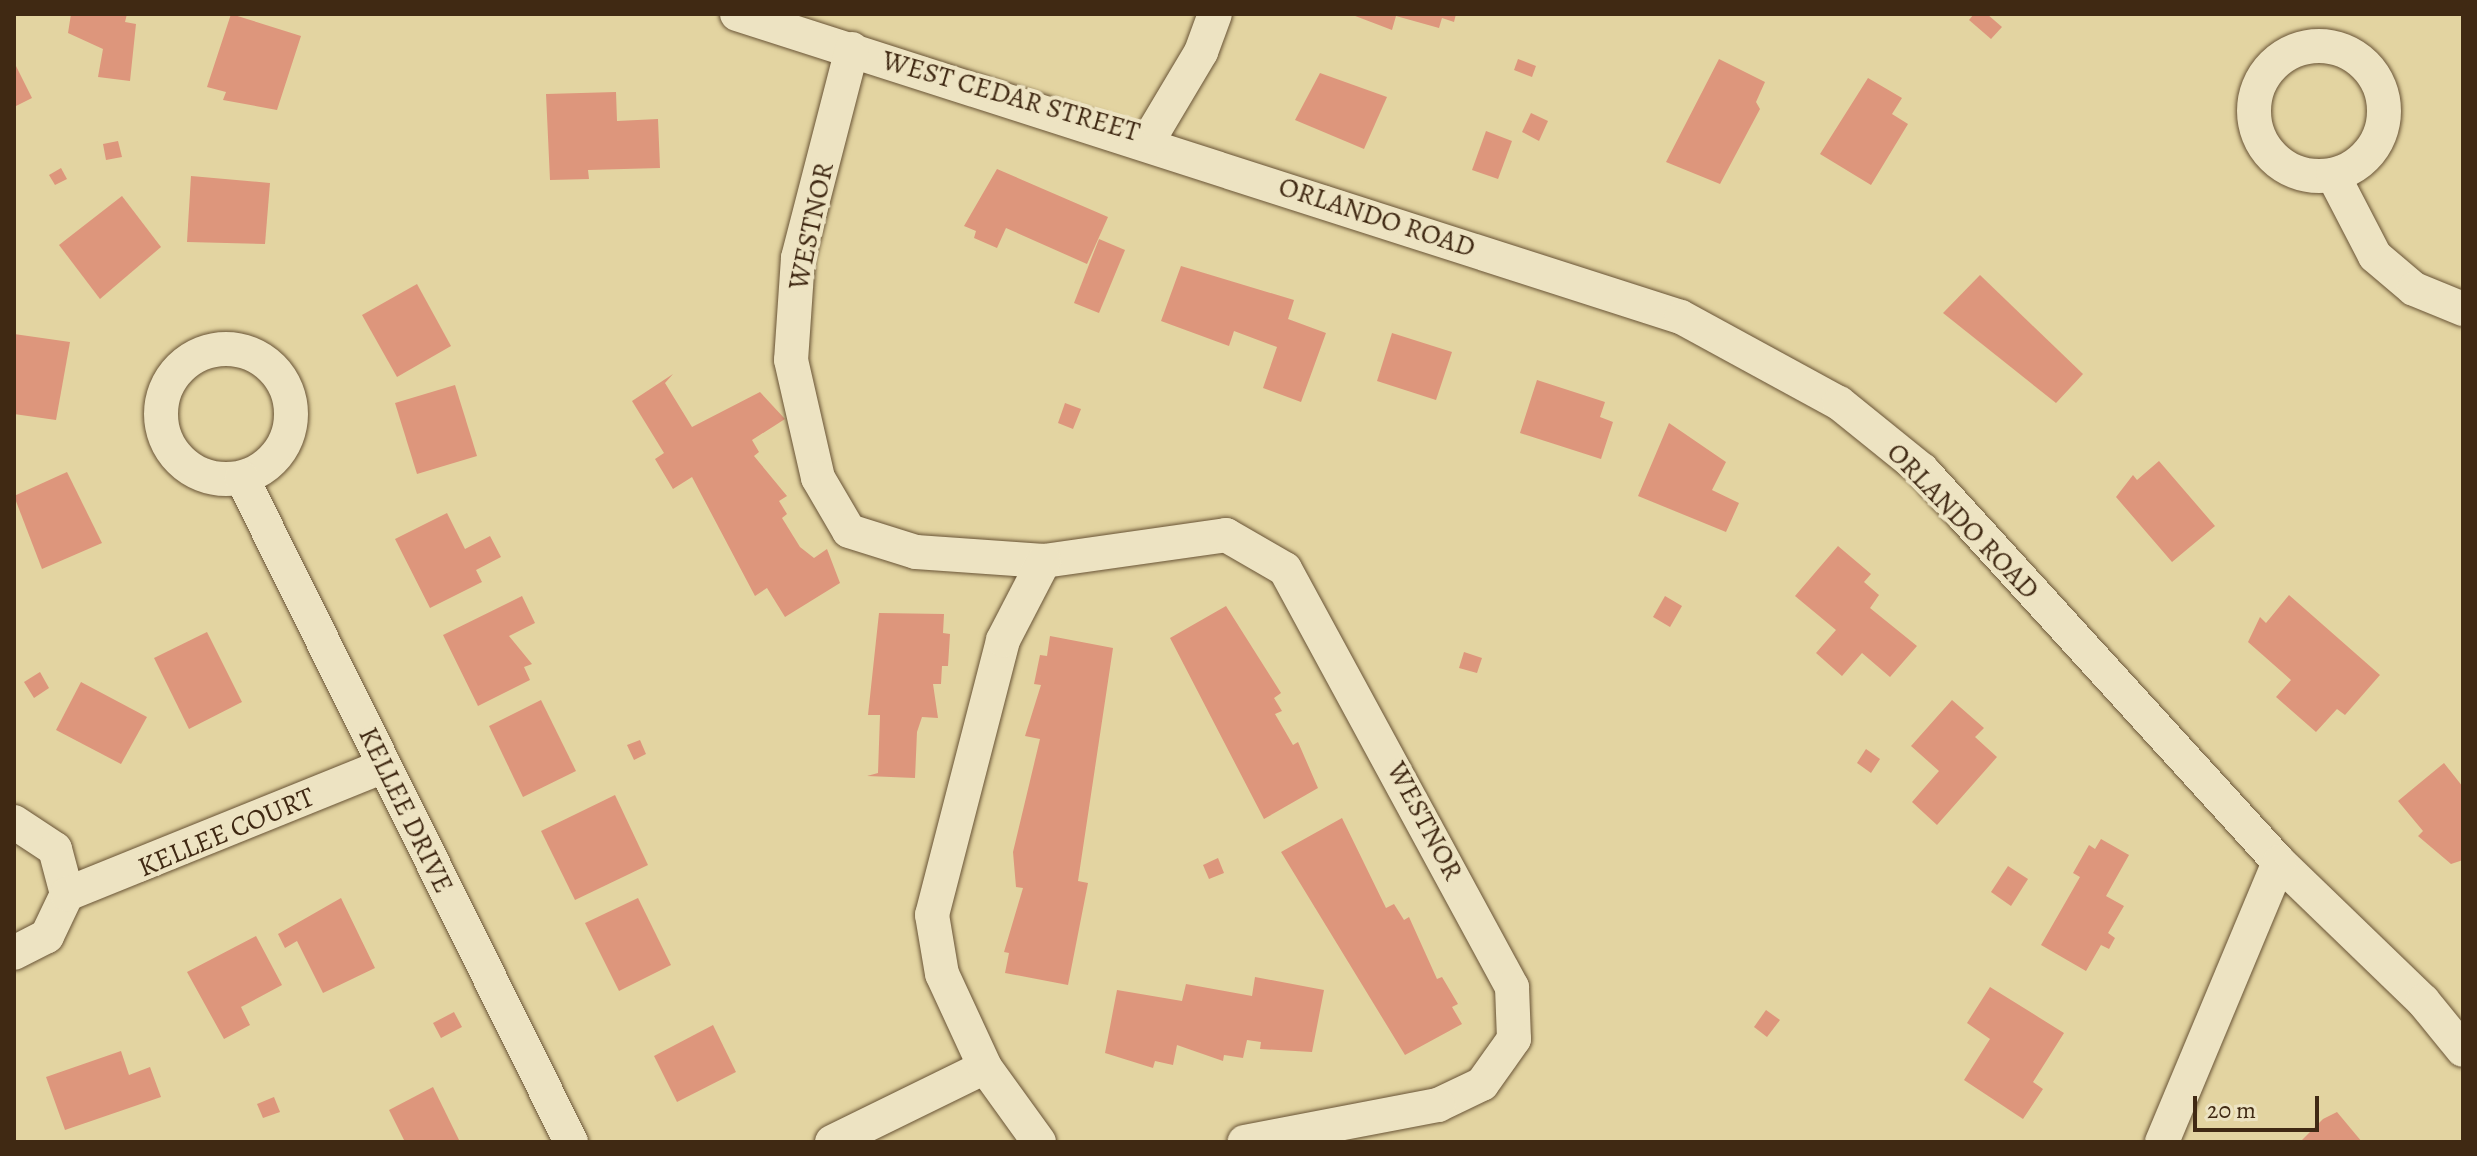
<!DOCTYPE html>
<html>
<head>
<meta charset="utf-8">
<style>
  body { margin:0 }
  #map { position:relative; width:2477px; height:1156px; overflow:hidden; background:#e3d4a1; font-family:Alegreya,serif }
  div>[style] { position:absolute }
  .building>* { inset:0; background:#dd967c }
  .roads { filter:drop-shadow(0 0 2px #695436) drop-shadow(0 0 2px #695436) }
  .street>* { height:34px; margin:-17px; padding:0 17px; transform-origin:17px; border-radius:17px; background:#ede3c2 }
  .street>.ring { margin:-17px; padding:0; box-sizing:content-box; background:none; border:34px solid #ede3c2; border-radius:50% }
  span { translate:-50% -50%; white-space:nowrap; text-align:center; line-height:1.15; -webkit-text-stroke:8px #ede3c2; paint-order:stroke }
  .street-label { font-size:28px; color:#402913 }
  .frame { position:absolute; inset:0; border:16px solid #402913; pointer-events:none }
  .scale { position:absolute; left:2193px; top:1096px; width:126px; height:36px; box-sizing:border-box; border:4px solid #402913; border-top:0; padding-left:10px; font-size:24px; line-height:28px; white-space:nowrap; color:#402913; -webkit-text-stroke:6px #ede3c2; paint-order:stroke }
</style>
</head>
<body>
<div id="map">
  <div class="building">
    <i style="clip-path:polygon(71px 14px,127px 14px,125px 22px,136px 24px,130px 81px,98px 77px,103px 49px,68px 33px)"></i>
    <i style="clip-path:polygon(231px 14px,301px 36px,277px 110px,223px 100px,226px 92px,207px 87px)"></i>
    <i style="clip-path:polygon(1350px 14px,1456px 14px,1454px 22px,1442px 18px,1439px 28px,1396px 16px,1392px 30px)"></i>
    <i style="clip-path:polygon(1974px 14px,1987px 14px,2002px 27px,1991px 39px,1969px 20px)"></i>
    <i style="clip-path:polygon(1518px 59px,1536px 66px,1532px 77px,1514px 70px)"></i>
    <i style="clip-path:polygon(1719px 59px,1765px 82px,1756px 102px,1760px 109px,1720px 184px,1666px 162px)"></i>
    <i style="clip-path:polygon(14px 62px,32px 98px,14px 107px)"></i>
    <i style="clip-path:polygon(1320px 73px,1387px 97px,1364px 149px,1295px 120px)"></i>
    <i style="clip-path:polygon(1868px 78px,1902px 98px,1892px 114px,1908px 124px,1871px 185px,1820px 154px)"></i>
    <i style="clip-path:polygon(616px 92px,617px 121px,658px 119px,660px 168px,588px 170px,589px 179px,550px 180px,546px 94px)"></i>
    <i style="clip-path:polygon(1531px 113px,1548px 121px,1539px 141px,1522px 132px)"></i>
    <i style="clip-path:polygon(1486px 131px,1512px 141px,1498px 179px,1472px 170px)"></i>
    <i style="clip-path:polygon(118px 141px,122px 157px,106px 160px,103px 144px)"></i>
    <i style="clip-path:polygon(61px 168px,67px 179px,55px 185px,49px 175px)"></i>
    <i style="clip-path:polygon(997px 169px,1108px 217px,1087px 264px,1006px 228px,997px 248px,974px 238px,976px 231px,964px 226px)"></i>
    <i style="clip-path:polygon(191px 176px,270px 183px,265px 244px,187px 242px)"></i>
    <i style="clip-path:polygon(122px 196px,161px 247px,100px 299px,59px 245px)"></i>
    <i style="clip-path:polygon(1099px 239px,1125px 250px,1099px 313px,1074px 303px)"></i>
    <i style="clip-path:polygon(1181px 266px,1294px 300px,1288px 319px,1326px 333px,1301px 402px,1263px 388px,1277px 347px,1234px 331px,1229px 346px,1161px 321px)"></i>
    <i style="clip-path:polygon(1980px 275px,2083px 374px,2056px 403px,1943px 313px)"></i>
    <i style="clip-path:polygon(417px 284px,451px 346px,397px 377px,362px 315px)"></i>
    <i style="clip-path:polygon(1392px 333px,1452px 352px,1436px 400px,1377px 381px)"></i>
    <i style="clip-path:polygon(14px 334px,70px 342px,56px 420px,14px 414px)"></i>
    <i style="clip-path:polygon(673px 374px,665px 383px,692px 427px,760px 392px,785px 419px,752px 440px,759px 452px,754px 456px,787px 496px,779px 501px,787px 514px,782px 518px,800px 547px,814px 558px,827px 549px,840px 583px,785px 617px,767px 588px,755px 596px,692px 477px,673px 489px,655px 459px,664px 453px,632px 401px)"></i>
    <i style="clip-path:polygon(1537px 380px,1605px 402px,1600px 417px,1613px 422px,1601px 459px,1520px 433px)"></i>
    <i style="clip-path:polygon(455px 385px,477px 456px,417px 474px,395px 403px)"></i>
    <i style="clip-path:polygon(1065px 403px,1081px 409px,1073px 429px,1058px 423px)"></i>
    <i style="clip-path:polygon(1669px 423px,1726px 462px,1712px 490px,1739px 503px,1726px 532px,1638px 496px)"></i>
    <i style="clip-path:polygon(2159px 461px,2215px 526px,2172px 562px,2116px 497px,2133px 475px,2137px 480px)"></i>
    <i style="clip-path:polygon(67px 472px,102px 543px,42px 569px,14px 496px)"></i>
    <i style="clip-path:polygon(447px 513px,465px 549px,490px 536px,501px 557px,476px 570px,482px 582px,430px 608px,395px 539px)"></i>
    <i style="clip-path:polygon(1838px 546px,1871px 574px,1864px 582px,1879px 595px,1870px 608px,1917px 646px,1890px 677px,1862px 653px,1842px 676px,1816px 653px,1836px 630px,1795px 596px)"></i>
    <i style="clip-path:polygon(2289px 595px,2380px 675px,2345px 715px,2337px 709px,2316px 732px,2276px 697px,2291px 680px,2248px 642px,2260px 617px,2266px 623px)"></i>
    <i style="clip-path:polygon(522px 596px,535px 623px,509px 636px,532px 664px,524px 667px,530px 680px,478px 706px,443px 635px)"></i>
    <i style="clip-path:polygon(1665px 596px,1682px 606px,1670px 627px,1653px 617px)"></i>
    <i style="clip-path:polygon(1226px 606px,1281px 693px,1274px 698px,1282px 711px,1275px 714px,1293px 745px,1298px 742px,1318px 788px,1264px 819px,1170px 638px)"></i>
    <i style="clip-path:polygon(879px 613px,944px 614px,943px 633px,950px 634px,948px 666px,942px 666px,941px 684px,933px 684px,938px 718px,922px 717px,917px 732px,915px 778px,867px 776px,878px 773px,880px 715px,868px 715px)"></i>
    <i style="clip-path:polygon(207px 632px,242px 702px,189px 729px,154px 658px)"></i>
    <i style="clip-path:polygon(1050px 636px,1113px 648px,1078px 881px,1088px 883px,1068px 985px,1005px 973px,1009px 953px,1004px 952px,1023px 888px,1016px 887px,1013px 852px,1040px 739px,1025px 736px,1041px 685px,1034px 684px,1040px 655px,1047px 656px)"></i>
    <i style="clip-path:polygon(1464px 652px,1482px 658px,1477px 673px,1459px 668px)"></i>
    <i style="clip-path:polygon(40px 672px,49px 688px,34px 698px,24px 682px)"></i>
    <i style="clip-path:polygon(81px 682px,147px 717px,121px 764px,56px 730px)"></i>
    <i style="clip-path:polygon(541px 700px,576px 771px,523px 797px,489px 726px)"></i>
    <i style="clip-path:polygon(1952px 700px,1984px 728px,1975px 737px,1997px 757px,1937px 825px,1912px 802px,1939px 771px,1911px 746px)"></i>
    <i style="clip-path:polygon(640px 740px,646px 754px,634px 760px,627px 745px)"></i>
    <i style="clip-path:polygon(1866px 749px,1880px 759px,1871px 773px,1857px 763px)"></i>
    <i style="clip-path:polygon(2444px 763px,2463px 787px,2463px 860px,2451px 864px,2418px 836px,2423px 831px,2398px 801px)"></i>
    <i style="clip-path:polygon(615px 795px,648px 865px,575px 900px,541px 831px)"></i>
    <i style="clip-path:polygon(1342px 818px,1386px 908px,1394px 904px,1404px 920px,1409px 917px,1437px 979px,1442px 977px,1458px 1004px,1452px 1007px,1462px 1024px,1405px 1055px,1281px 852px)"></i>
    <i style="clip-path:polygon(2101px 839px,2129px 855px,2106px 896px,2124px 906px,2108px 933px,2115px 938px,2109px 949px,2101px 945px,2086px 971px,2041px 945px,2080px 877px,2073px 873px,2089px 845px,2095px 849px)"></i>
    <i style="clip-path:polygon(1218px 858px,1224px 873px,1209px 879px,1203px 865px)"></i>
    <i style="clip-path:polygon(2008px 866px,2028px 879px,2011px 906px,1991px 892px)"></i>
    <i style="clip-path:polygon(341px 898px,375px 968px,323px 993px,297px 941px,285px 948px,278px 934px)"></i>
    <i style="clip-path:polygon(638px 898px,671px 965px,619px 991px,585px 923px)"></i>
    <i style="clip-path:polygon(256px 936px,282px 985px,241px 1007px,250px 1025px,224px 1039px,187px 972px)"></i>
    <i style="clip-path:polygon(1255px 977px,1324px 990px,1312px 1052px,1260px 1049px,1261px 1042px,1247px 1040px,1243px 1058px,1224px 1055px,1223px 1061px,1177px 1045px,1173px 1065px,1155px 1061px,1153px 1068px,1105px 1053px,1117px 990px,1182px 1001px,1186px 984px,1252px 996px)"></i>
    <i style="clip-path:polygon(1990px 987px,2064px 1033px,2033px 1082px,2043px 1089px,2023px 1119px,1964px 1080px,1990px 1039px,1967px 1023px)"></i>
    <i style="clip-path:polygon(1766px 1010px,1780px 1020px,1767px 1037px,1754px 1027px)"></i>
    <i style="clip-path:polygon(454px 1012px,462px 1027px,441px 1038px,433px 1023px)"></i>
    <i style="clip-path:polygon(713px 1025px,736px 1072px,677px 1102px,654px 1056px)"></i>
    <i style="clip-path:polygon(121px 1051px,129px 1075px,150px 1067px,161px 1097px,65px 1130px,46px 1077px)"></i>
    <i style="clip-path:polygon(433px 1087px,460px 1142px,405px 1142px,389px 1110px)"></i>
    <i style="clip-path:polygon(274px 1097px,280px 1112px,263px 1118px,257px 1104px)"></i>
    <i style="clip-path:polygon(2337px 1112px,2362px 1142px,2300px 1142px,2323px 1119px)"></i>
  </div>
  <div class="roads">
    <div class="street">
      <i style="left:737px;top:14px;width:991px;rotate:17.8deg"></i>
      <i style="left:1681px;top:317px;width:180px;rotate:28.6deg"></i>
      <i style="left:1839px;top:403px;width:107px;rotate:38.9deg"></i>
      <i style="left:1922px;top:470px;width:530px;rotate:47.68deg"></i>
      <i style="left:2279px;top:862px;width:200px;rotate:44deg"></i>
      <i style="left:2423px;top:1001px;width:63px;rotate:50.8deg"></i>
      <i class="ring" style="left:2254px;top:46px;width:96px;height:96px"></i>
      <i style="left:852px;top:49px;width:216px;rotate:104.5deg"></i>
      <i style="left:798px;top:258px;width:102px;rotate:93.9deg"></i>
      <i style="left:791px;top:360px;width:121px;rotate:77.1deg"></i>
      <i style="left:818px;top:478px;width:61px;rotate:59.7deg"></i>
      <i style="left:849px;top:531px;width:70px;rotate:17.4deg"></i>
      <i style="left:916px;top:552px;width:128px;rotate:4deg"></i>
      <i style="left:1044px;top:561px;width:184px;rotate:-8.1deg"></i>
      <i style="left:1226px;top:535px;width:68px;rotate:30deg"></i>
      <i style="left:1285px;top:569px;width:476px;rotate:61.5deg"></i>
      <i style="left:1512px;top:987px;width:52px;rotate:87.8deg"></i>
      <i style="left:1514px;top:1039px;width:55px;rotate:125.4deg"></i>
      <i style="left:1482px;top:1084px;width:49px;rotate:154.5deg"></i>
      <i style="left:1438px;top:1105px;width:197px;rotate:169.2deg"></i>
      <i style="left:1148px;top:141px;width:104px;rotate:-59.2deg"></i>
      <i style="left:1201px;top:52px;width:40px;rotate:-69.8deg"></i>
      <i style="left:2333px;top:175px;width:91px;rotate:62.6deg"></i>
      <i style="left:2375px;top:256px;width:51px;rotate:40.2deg"></i>
      <i style="left:2414px;top:289px;width:53px;rotate:22.2deg"></i>
      <i class="ring" style="left:161px;top:349px;width:96px;height:96px"></i>
      <i style="left:242px;top:478px;width:741px;rotate:63.64deg"></i>
      <i style="left:14px;top:822px;width:49px;rotate:33.4deg"></i>
      <i style="left:55px;top:849px;width:47px;rotate:75.1deg"></i>
      <i style="left:67px;top:894px;width:47px;rotate:115.5deg"></i>
      <i style="left:47px;top:936px;width:37px;rotate:153deg"></i>
      <i style="left:67px;top:894px;width:342px;rotate:-22deg"></i>
      <i style="left:832px;top:1142px;width:170px;rotate:-26.1deg"></i>
      <i style="left:1039px;top:1142px;width:92px;rotate:-125.8deg"></i>
      <i style="left:985px;top:1067px;width:102px;rotate:-114.8deg"></i>
      <i style="left:942px;top:974px;width:60px;rotate:-99.6deg"></i>
      <i style="left:932px;top:915px;width:284px;rotate:-75.5deg"></i>
      <i style="left:1003px;top:640px;width:89px;rotate:-62.6deg"></i>
      <i style="left:2162px;top:1142px;width:303px;rotate:-67.3deg"></i>
    </div>
  </div>
  <div class="street-label">
    <span style="left:1011px;top:96px;rotate:16deg">WEST CEDAR STREET</span>
    <span style="left:1377px;top:217px;rotate:18deg">ORLANDO ROAD</span>
    <span style="left:811px;top:226px;rotate:-78deg">WESTNOR</span>
    <span style="left:1963px;top:521px;rotate:46deg">ORLANDO ROAD</span>
    <span style="left:406px;top:810px;rotate:64deg">KELLEE DRIVE</span>
    <span style="left:1425px;top:821px;rotate:62deg">WESTNOR</span>
    <span style="left:226px;top:832px;rotate:-23deg">KELLEE COURT</span>
  </div>
  <div class="frame"></div>
  <div class="scale">20 m</div>
</div>
</body>
</html>
